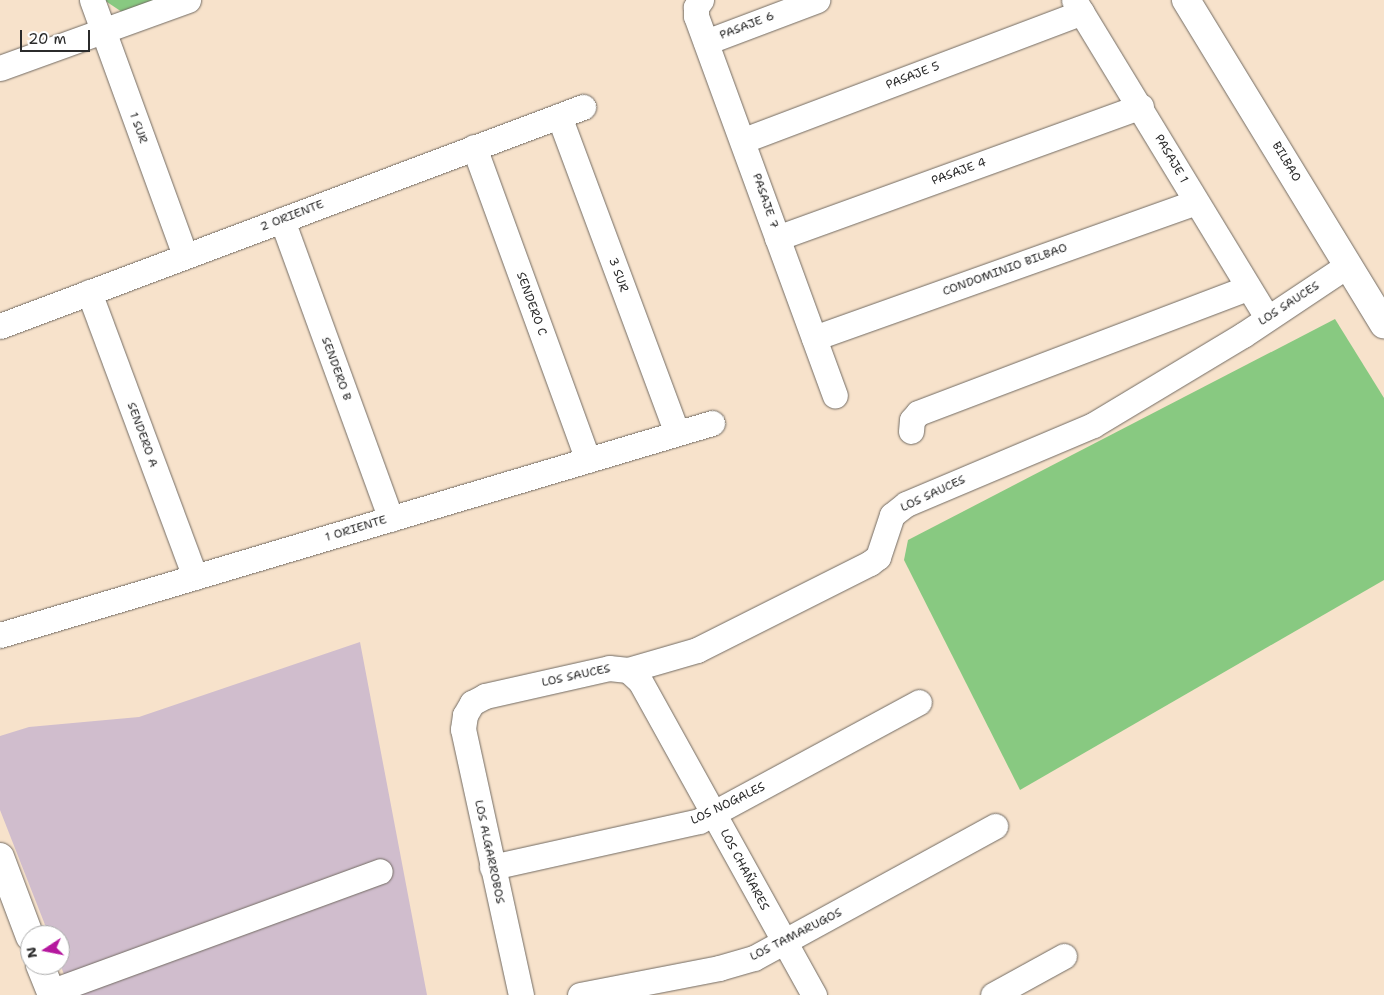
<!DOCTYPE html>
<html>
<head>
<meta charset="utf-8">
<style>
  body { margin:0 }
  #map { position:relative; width:1384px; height:995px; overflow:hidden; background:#f7e2cb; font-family:"Shantell Sans",sans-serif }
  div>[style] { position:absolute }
  .industrial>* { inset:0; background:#d0bdcd }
  .green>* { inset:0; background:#88c981 }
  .roads { filter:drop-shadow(0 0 1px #726b63) drop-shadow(0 0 1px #726b63) }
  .minor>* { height:25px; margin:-12.5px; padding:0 12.5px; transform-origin:12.5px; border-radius:12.5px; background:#fff }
  .tertiary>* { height:28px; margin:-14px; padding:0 14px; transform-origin:14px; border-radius:14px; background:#fff }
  span { translate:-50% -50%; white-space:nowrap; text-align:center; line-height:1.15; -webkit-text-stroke:4.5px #fff; paint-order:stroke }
  .street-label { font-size:12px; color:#2b2b2b }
  .north { position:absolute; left:20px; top:925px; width:50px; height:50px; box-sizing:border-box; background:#fff; border:1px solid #aaa; border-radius:50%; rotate:259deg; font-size:14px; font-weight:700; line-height:20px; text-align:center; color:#2b2b2b }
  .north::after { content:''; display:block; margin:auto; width:18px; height:22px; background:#b5179e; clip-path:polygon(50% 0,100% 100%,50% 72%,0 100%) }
  .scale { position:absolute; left:20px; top:30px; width:70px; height:22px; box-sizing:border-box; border:2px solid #2b2b2b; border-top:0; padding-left:6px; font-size:15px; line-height:18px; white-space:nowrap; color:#2b2b2b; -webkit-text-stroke:4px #fff; paint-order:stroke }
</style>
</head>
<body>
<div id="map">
  <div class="industrial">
    <i style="clip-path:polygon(360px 642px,427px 995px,72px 995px,60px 964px,60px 935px,49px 935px,0 810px,0 736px,29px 727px,139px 717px)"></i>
  </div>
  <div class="green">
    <i style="clip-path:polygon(104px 0,155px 0,122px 12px)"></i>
    <i style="clip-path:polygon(1335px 319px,1384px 398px,1384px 580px,1020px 790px,904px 560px,908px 540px)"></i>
  </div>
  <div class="roads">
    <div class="minor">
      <i style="left:92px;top:0;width:272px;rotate:70deg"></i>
      <i style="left:701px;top:0;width:9px;rotate:126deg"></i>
      <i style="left:696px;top:7px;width:9px;rotate:90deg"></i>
      <i style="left:696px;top:16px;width:404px;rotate:69.9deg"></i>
      <i style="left:1074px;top:0;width:372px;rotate:58.7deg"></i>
      <i style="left:706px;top:42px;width:119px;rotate:-20.7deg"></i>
      <i style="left:0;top:68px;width:200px;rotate:-19.9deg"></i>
      <i style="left:559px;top:116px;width:338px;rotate:69.6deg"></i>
      <i style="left:744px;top:140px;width:361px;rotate:-20.7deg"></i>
      <i style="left:474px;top:147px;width:333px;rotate:70deg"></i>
      <i style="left:282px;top:220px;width:318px;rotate:70deg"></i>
      <i style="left:777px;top:238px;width:387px;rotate:-19.9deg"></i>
      <i style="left:89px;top:292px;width:304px;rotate:69.6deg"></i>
      <i style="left:0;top:326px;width:623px;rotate:-20.59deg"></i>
      <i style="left:814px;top:338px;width:405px;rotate:-19.6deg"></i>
      <i style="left:911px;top:431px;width:11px;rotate:-85deg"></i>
      <i style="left:912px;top:420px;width:9px;rotate:-49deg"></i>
      <i style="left:918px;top:413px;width:352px;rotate:-20.8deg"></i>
      <i style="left:0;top:635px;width:743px;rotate:-16.58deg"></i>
      <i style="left:628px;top:670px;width:16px;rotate:43deg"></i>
      <i style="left:640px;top:681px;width:359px;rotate:61deg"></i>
      <i style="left:492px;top:867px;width:212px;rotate:-12.5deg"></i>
      <i style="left:699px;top:821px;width:250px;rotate:-28.4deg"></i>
      <i style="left:50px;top:992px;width:351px;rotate:-20.1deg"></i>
      <i style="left:521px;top:995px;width:272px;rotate:-102.3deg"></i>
      <i style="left:463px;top:729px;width:14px;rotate:-82deg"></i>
      <i style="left:465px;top:715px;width:14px;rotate:-60deg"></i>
      <i style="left:472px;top:703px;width:15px;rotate:-28deg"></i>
      <i style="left:485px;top:696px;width:127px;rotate:-12.7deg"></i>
      <i style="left:609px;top:668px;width:19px;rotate:6deg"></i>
      <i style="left:628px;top:670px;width:72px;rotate:-16.2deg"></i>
      <i style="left:697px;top:650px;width:194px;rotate:-26.7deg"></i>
      <i style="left:870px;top:563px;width:10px;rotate:-37deg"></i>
      <i style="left:878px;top:557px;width:44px;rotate:-71.6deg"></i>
      <i style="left:892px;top:515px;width:18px;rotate:-38deg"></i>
      <i style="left:906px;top:504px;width:203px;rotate:-22.9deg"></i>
      <i style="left:1093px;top:425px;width:175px;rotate:-31deg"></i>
      <i style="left:1243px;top:335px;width:126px;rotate:-33.7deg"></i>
      <i style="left:580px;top:995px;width:142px;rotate:-11deg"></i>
      <i style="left:719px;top:968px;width:36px;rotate:-16deg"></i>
      <i style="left:754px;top:958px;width:275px;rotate:-28.7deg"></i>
      <i style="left:993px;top:995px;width:81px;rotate:-28.8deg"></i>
    </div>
    <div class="tertiary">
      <i style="left:1186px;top:0;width:380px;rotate:58.6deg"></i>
      <i style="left:0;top:857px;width:85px;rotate:69.4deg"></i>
      <i style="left:40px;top:965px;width:32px;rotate:68deg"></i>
    </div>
  </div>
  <div class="street-label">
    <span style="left:747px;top:26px;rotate:-21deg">PASAJE 6</span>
    <span style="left:913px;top:76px;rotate:-21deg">PASAJE 5</span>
    <span style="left:138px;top:128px;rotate:70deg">1 SUR</span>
    <span style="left:1171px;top:159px;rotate:60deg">PASAJE 1</span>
    <span style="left:1286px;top:162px;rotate:59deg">BILBAO</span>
    <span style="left:959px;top:172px;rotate:-20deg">PASAJE 4</span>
    <span style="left:765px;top:201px;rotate:71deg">PASAJE 7</span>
    <span style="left:292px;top:216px;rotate:-21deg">2 ORIENTE</span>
    <span style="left:1005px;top:270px;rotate:-20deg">CONDOMINIO BILBAO</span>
    <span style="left:618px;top:275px;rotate:70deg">3 SUR</span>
    <span style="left:531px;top:304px;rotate:70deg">SENDERO C</span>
    <span style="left:1289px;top:304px;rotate:-33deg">LOS SAUCES</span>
    <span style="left:336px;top:369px;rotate:70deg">SENDERO B</span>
    <span style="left:142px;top:435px;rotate:70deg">SENDERO A</span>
    <span style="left:933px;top:494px;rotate:-25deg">LOS SAUCES</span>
    <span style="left:356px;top:529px;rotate:-17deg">1 ORIENTE</span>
    <span style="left:576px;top:676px;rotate:-12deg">LOS SAUCES</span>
    <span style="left:728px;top:804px;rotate:-26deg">LOS NOGALES</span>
    <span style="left:489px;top:852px;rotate:78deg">LOS ALGARROBOS</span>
    <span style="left:744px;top:870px;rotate:62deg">LOS CHAÑARES</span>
    <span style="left:796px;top:935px;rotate:-27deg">LOS TAMARUGOS</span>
  </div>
  <div class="north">N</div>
  <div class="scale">20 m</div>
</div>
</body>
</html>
